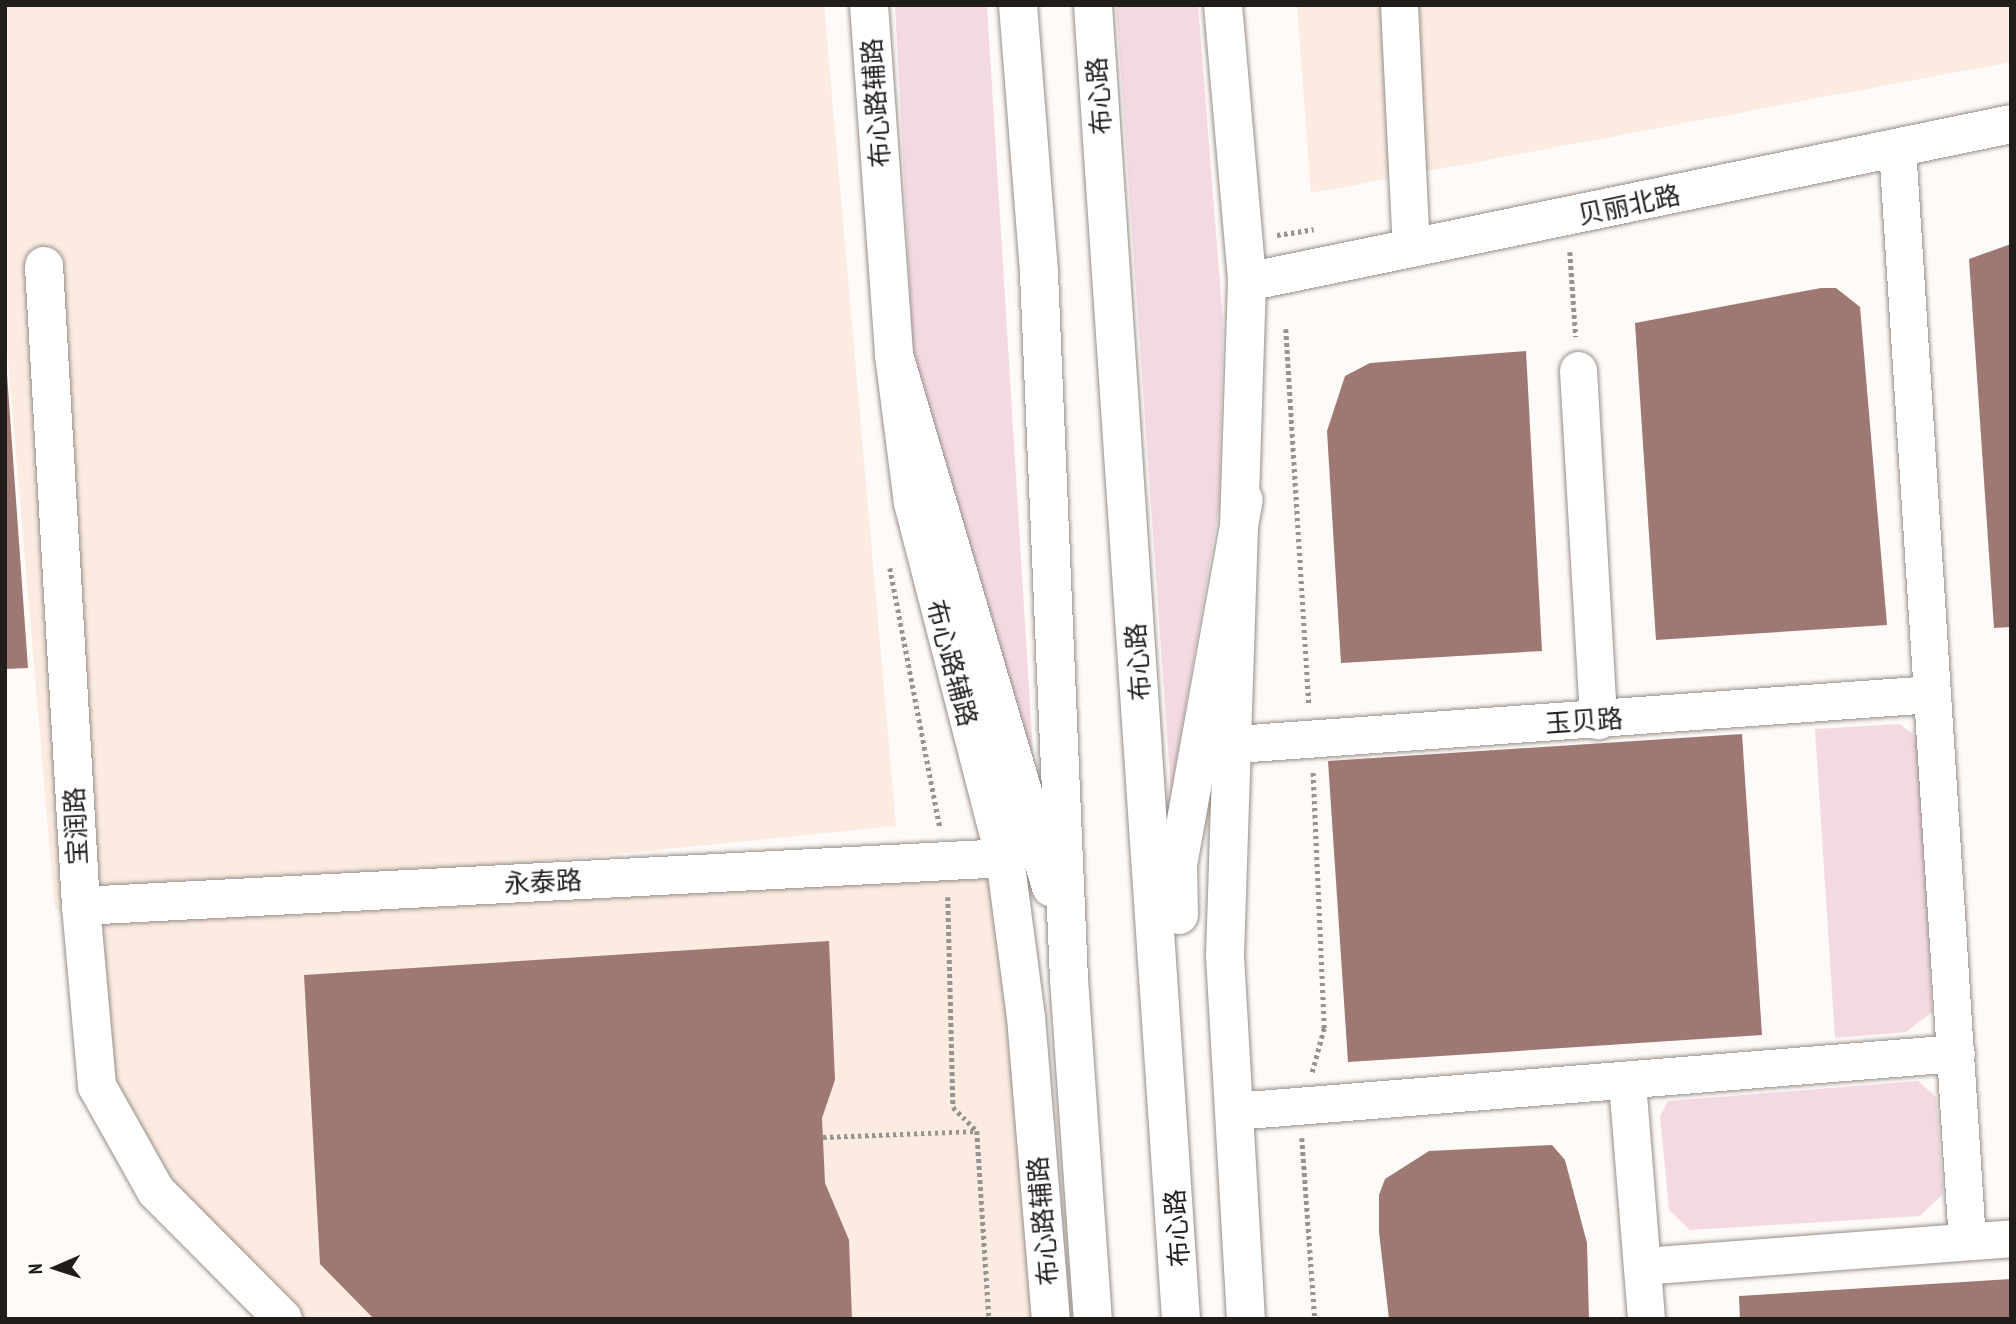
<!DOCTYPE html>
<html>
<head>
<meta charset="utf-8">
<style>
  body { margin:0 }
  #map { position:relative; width:2016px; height:1324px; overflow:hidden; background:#fefaf8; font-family:"PT Sans Narrow","Noto Sans SC",sans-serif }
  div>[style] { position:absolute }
  .built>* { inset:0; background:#fbebe0 }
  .green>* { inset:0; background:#f3dae2 }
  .building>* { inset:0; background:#9e7873 }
  .path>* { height:4.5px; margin-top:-2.25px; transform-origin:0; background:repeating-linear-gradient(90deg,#979391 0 3.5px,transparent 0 7px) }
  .roads { filter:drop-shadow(0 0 2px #968e88) drop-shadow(0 0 2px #968e88) }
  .street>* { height:37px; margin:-18.5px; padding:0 18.5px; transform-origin:18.5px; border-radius:18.5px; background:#fff }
  .secondary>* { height:38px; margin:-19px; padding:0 19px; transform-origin:19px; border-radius:19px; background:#fff }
  .primary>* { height:38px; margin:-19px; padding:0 19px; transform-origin:19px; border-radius:19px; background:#fff }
  .highway>* { height:38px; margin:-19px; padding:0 19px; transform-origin:19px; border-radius:19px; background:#fff }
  span { translate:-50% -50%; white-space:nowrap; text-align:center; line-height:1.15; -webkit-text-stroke:5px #fff; paint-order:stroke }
  .street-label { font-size:26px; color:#211d1b }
  .frame { position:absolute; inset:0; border:7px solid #211d1b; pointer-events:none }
  .north { position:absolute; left:21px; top:1233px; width:70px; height:70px; -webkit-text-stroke:5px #fff; paint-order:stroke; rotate:267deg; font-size:19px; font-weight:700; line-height:28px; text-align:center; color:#211d1b }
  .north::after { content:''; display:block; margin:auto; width:24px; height:32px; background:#211d1b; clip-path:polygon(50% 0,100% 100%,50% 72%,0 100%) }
</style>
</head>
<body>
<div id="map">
  <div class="built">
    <i style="clip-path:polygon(5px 5px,824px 5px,896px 826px,138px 902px,1005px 858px,1047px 1319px,283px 1319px,156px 1191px,97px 1086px,80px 908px,55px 910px,5px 326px)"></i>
    <i style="clip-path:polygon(1297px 5px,2011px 5px,2011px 62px,1311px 193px)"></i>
  </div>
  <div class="green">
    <i style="clip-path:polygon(895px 5px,987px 5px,1036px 802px,913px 351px)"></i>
    <i style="clip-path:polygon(1116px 5px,1198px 5px,1223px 321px,1219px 509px,1171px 791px)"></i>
    <i style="clip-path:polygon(1900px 724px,1920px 740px,1932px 1012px,1906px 1032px,1835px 1038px,1815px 729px)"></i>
    <i style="clip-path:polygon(1918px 1081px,1936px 1097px,1943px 1194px,1920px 1216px,1690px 1230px,1669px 1210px,1660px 1116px,1668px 1101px)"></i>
  </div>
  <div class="building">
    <i style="clip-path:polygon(2011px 244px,2011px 627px,1994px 628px,1969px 259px)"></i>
    <i style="clip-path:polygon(1821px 288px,1836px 288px,1860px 307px,1887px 625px,1656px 640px,1635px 323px)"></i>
    <i style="clip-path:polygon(1526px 351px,1542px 651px,1341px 663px,1327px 431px,1345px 376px,1370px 363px)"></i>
    <i style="clip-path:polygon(7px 374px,28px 668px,5px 669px,5px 375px)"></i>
    <i style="clip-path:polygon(1742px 734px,1762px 1035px,1348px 1062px,1328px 761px)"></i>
    <i style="clip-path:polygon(829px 941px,835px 1080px,822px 1118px,825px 1183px,849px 1240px,852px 1319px,374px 1319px,320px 1264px,304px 975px)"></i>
    <i style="clip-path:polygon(1552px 1145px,1565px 1160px,1587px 1243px,1589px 1319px,1389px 1319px,1379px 1232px,1379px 1195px,1385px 1179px,1429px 1151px)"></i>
    <i style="clip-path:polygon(2011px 1279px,2011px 1319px,1740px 1319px,1739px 1296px)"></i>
  </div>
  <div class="path">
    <i style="left:1277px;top:235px;width:37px;rotate:-9deg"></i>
    <i style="left:1570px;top:252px;width:85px;rotate:86deg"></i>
    <i style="left:1286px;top:329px;width:377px;rotate:86.5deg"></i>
    <i style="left:890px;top:568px;width:264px;rotate:79.1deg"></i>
    <i style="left:948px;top:897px;width:210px;rotate:88.6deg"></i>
    <i style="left:953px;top:1107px;width:34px;rotate:45deg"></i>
    <i style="left:977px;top:1131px;width:188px;rotate:86.3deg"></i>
    <i style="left:1312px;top:1072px;width:46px;rotate:-74.7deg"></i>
    <i style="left:1324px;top:1028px;width:257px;rotate:-92.5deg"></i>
    <i style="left:823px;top:1137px;width:153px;rotate:-2.2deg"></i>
    <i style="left:1302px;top:1138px;width:181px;rotate:85.9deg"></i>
  </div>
  <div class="roads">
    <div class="street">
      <i style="left:1399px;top:5px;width:243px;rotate:87.2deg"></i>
      <i style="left:1897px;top:147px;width:1096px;rotate:86.34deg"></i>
      <i style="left:1578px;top:370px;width:351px;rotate:86.7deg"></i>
      <i style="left:1236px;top:744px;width:698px;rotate:-4.11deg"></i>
      <i style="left:1627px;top:1082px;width:238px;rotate:85.4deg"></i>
      <i style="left:1234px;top:1111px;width:724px;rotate:-4.59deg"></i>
      <i style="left:1642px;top:1266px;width:370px;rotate:-4.3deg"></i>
    </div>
    <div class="secondary">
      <i style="left:44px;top:266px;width:641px;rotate:86.69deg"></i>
      <i style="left:81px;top:906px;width:181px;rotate:84.9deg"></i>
      <i style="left:97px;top:1086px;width:120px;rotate:60.7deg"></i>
      <i style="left:156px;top:1191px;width:180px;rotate:45.2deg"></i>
      <i style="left:1247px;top:282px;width:780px;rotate:-11.68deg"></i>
      <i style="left:81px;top:906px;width:925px;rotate:-2.97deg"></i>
    </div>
    <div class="primary">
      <i style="left:869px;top:5px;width:351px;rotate:85.9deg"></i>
      <i style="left:894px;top:355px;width:149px;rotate:82.7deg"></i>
      <i style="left:913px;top:503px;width:367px;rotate:75.5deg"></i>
      <i style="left:1005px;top:858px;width:160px;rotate:82.5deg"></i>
      <i style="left:1026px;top:1017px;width:303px;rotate:85.3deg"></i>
      <i style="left:1223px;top:5px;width:278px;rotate:85deg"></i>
      <i style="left:1247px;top:282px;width:674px;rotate:91.87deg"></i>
      <i style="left:1225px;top:956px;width:364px;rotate:86.7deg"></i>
    </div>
    <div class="highway">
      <i style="left:1018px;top:5px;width:269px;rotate:85.5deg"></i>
      <i style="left:1039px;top:273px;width:707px;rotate:87.57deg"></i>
      <i style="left:1069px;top:979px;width:341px;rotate:86deg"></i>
      <i style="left:1093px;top:5px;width:1317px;rotate:86.17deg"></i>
      <i style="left:894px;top:355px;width:555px;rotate:73.56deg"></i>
      <i style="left:1179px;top:915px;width:50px;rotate:-91.1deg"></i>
      <i style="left:1178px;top:865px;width:371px;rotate:-79.8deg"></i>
    </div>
  </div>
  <div class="street-label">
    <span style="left:1099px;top:96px;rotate:-94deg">布心路</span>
    <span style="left:876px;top:103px;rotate:-94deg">布心路辅路</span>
    <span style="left:1629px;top:205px;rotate:-12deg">贝丽北路</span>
    <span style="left:1138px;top:662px;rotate:-94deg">布心路</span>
    <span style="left:952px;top:663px;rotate:75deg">布心路辅路</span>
    <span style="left:1584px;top:721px;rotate:-4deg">玉贝路</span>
    <span style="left:76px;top:826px;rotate:-93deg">宝润路</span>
    <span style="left:543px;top:882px;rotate:-3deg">永泰路</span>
    <span style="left:1043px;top:1221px;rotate:-95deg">布心路辅路</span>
    <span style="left:1177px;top:1228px;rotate:-94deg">布心路</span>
  </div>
  <div class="frame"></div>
  <div class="north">N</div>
</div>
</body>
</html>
